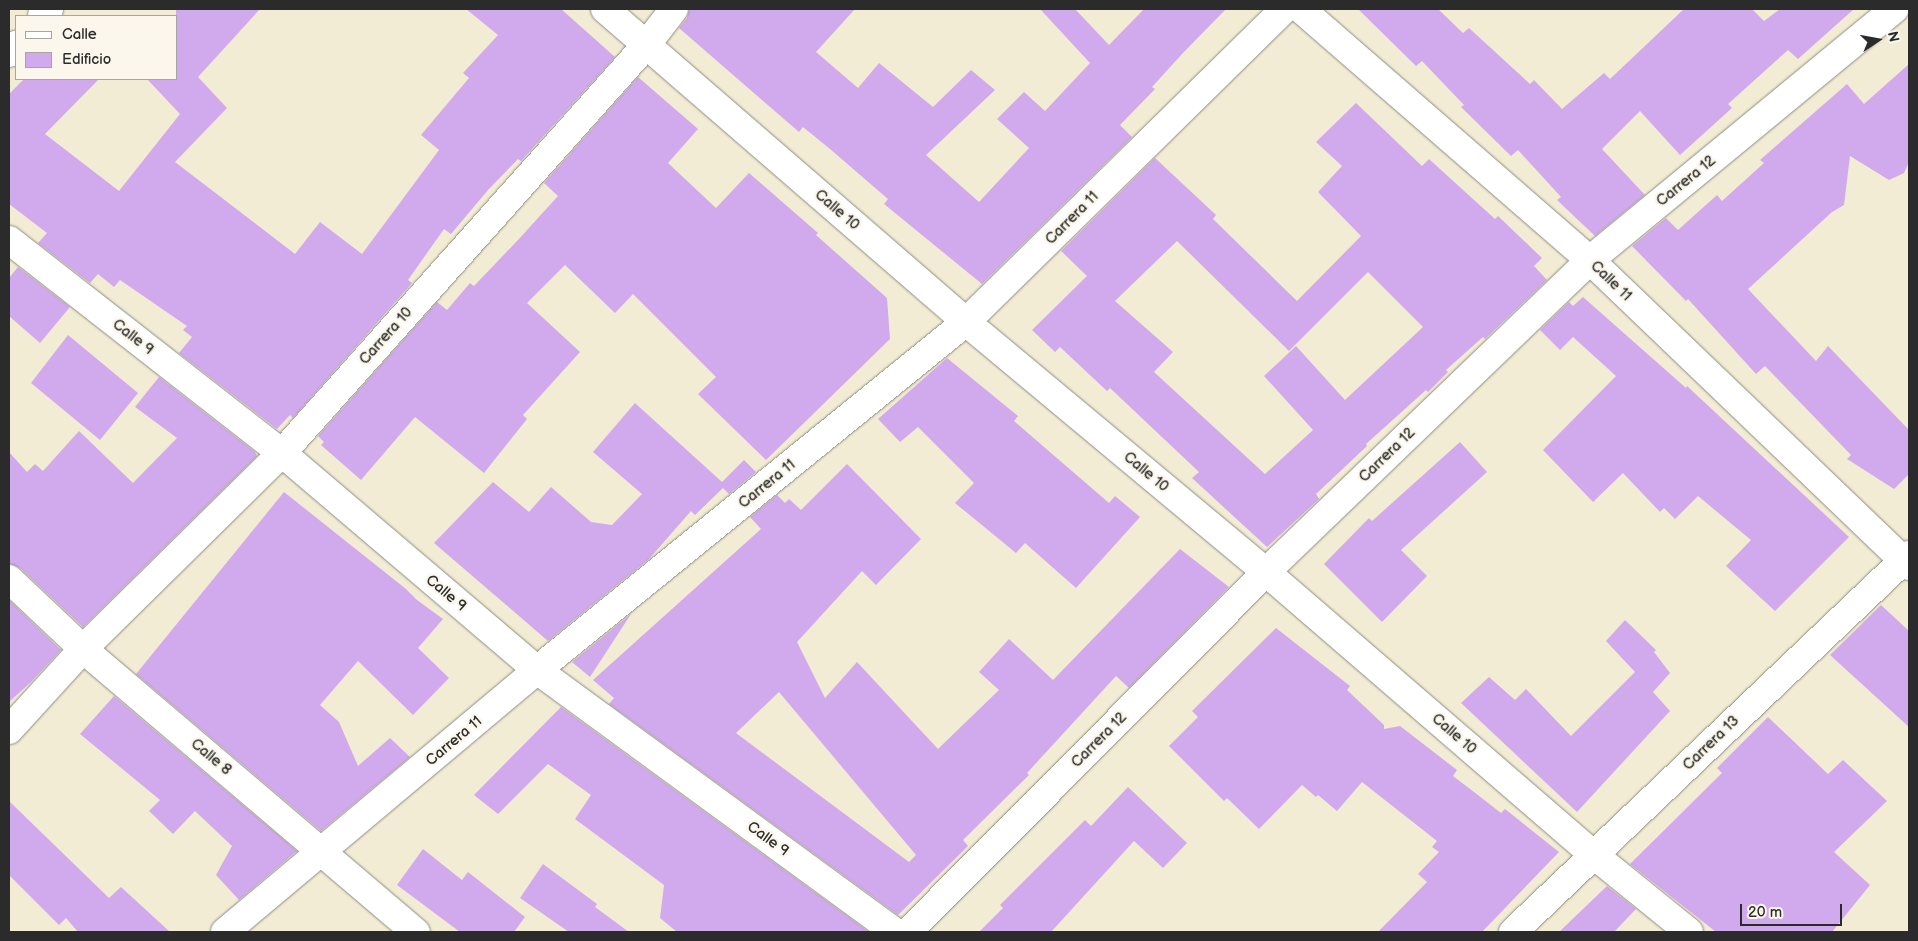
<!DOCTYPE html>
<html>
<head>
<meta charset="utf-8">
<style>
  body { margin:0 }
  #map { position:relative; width:1918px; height:941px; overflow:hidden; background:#f2ecd5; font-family:"Balsamiq Sans",sans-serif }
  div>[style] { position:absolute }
  .building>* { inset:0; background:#d0aaed }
  .roads { filter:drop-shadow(0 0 1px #8e8c80) drop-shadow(0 0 1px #8e8c80) }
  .minor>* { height:28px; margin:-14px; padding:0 14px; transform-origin:14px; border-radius:14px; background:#fff }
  span { translate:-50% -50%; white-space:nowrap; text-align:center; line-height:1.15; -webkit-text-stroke:5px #fbf7ec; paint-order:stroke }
  .street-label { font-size:15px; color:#2b2b2b }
  .frame { position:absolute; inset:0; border:10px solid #2b2b2b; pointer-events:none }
  .legend { position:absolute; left:15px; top:15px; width:162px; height:65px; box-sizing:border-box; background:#fbf7ec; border:1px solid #a8a59f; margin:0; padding:6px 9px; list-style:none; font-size:15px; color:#2b2b2b }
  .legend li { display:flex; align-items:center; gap:10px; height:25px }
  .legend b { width:25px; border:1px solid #a8a59f }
  .north { position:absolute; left:1853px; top:15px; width:50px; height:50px; -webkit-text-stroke:4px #fbf7ec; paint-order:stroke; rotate:78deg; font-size:14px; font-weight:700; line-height:20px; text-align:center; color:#2b2b2b }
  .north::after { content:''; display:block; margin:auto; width:18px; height:22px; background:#2b2b2b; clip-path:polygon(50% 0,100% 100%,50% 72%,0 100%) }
  .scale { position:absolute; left:1740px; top:904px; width:102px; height:22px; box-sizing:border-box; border:2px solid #2b2b2b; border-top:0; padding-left:6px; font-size:15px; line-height:18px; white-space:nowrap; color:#2b2b2b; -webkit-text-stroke:4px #fbf7ec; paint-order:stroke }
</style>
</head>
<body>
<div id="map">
  <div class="building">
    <i style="clip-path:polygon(176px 9px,260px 9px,198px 77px,227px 108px,175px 162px,295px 254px,320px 222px,362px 254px,439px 150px,421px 135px,469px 78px,463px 73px,498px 35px,466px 9px,561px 9px,615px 57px,521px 161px,518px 159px,488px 190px,451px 234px,444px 229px,408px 280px,412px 283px,293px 418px,290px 415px,277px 429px,179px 353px,192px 337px,183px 330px,187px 326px,120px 280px,114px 287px,98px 274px,90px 283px,38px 243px,47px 233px,9px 204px,9px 94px,24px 79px,99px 79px,45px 134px,119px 191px,180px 114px,147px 79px,176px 79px)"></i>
    <i style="clip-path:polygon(689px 9px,855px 9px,816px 52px,858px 88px,879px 63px,933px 107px,971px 70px,995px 90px,926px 155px,979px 202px,1029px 148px,997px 119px,1024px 92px,1045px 111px,1090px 63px,1040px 9px,1075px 9px,1109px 45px,1144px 9px,1226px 9px,1182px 54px,1152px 87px,1155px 89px,1120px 125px,1132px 137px,982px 284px,884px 204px,888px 199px,830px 149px,803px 127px,799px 132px,679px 28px,687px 18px)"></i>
    <i style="clip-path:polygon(1358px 9px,1438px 9px,1463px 33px,1469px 28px,1530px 84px,1534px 80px,1562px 109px,1604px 73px,1610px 79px,1684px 9px,1752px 9px,1764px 21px,1780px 9px,1854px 9px,1798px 59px,1788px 50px,1728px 104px,1732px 108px,1680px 155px,1640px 111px,1602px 149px,1645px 195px,1595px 236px,1557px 200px,1561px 197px,1518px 150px,1511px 156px,1461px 107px,1464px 105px,1422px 61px,1416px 66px)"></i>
    <i style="clip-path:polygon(1909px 64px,1909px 162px,1904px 173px,1889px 180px,1850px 156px,1844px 205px,1832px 212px,1748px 289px,1816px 361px,1828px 346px,1909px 430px,1909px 474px,1894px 489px,1847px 459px,1851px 455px,1765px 366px,1756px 374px,1688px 299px,1686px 301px,1632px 246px,1666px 218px,1678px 230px,1717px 195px,1722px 201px,1764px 163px,1760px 160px,1847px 84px,1864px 104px)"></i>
    <i style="clip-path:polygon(638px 77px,698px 129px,668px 163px,716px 208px,749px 173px,818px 233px,816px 235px,887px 298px,890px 339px,766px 460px,698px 394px,716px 377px,633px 294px,615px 313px,565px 265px,527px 303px,580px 352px,523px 415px,527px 419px,484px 473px,415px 417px,361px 480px,321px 445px,324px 442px,318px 436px,437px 302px,447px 310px,470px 283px,474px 286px,518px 240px,558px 196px,544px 183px)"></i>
    <i style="clip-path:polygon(evenodd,1356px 103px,1422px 166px,1429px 159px,1495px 219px,1498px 216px,1542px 258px,1534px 266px,1547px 280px,1485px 339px,1483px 337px,1446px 370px,1448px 372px,1428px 392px,1426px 390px,1366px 444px,1367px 446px,1316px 494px,1319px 499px,1267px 547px,1192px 478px,1199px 472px,1110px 388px,1107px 391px,1060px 347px,1055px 352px,1032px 330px,1087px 276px,1061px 251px,1155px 158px,1216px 215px,1213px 219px,1297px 301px,1361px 236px,1318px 192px,1342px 166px,1316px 142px,1356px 103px,1177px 241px,1289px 351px,1368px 272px,1423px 327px,1345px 400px,1296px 346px,1264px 376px,1313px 430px,1265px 474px,1154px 372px,1173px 352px,1115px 301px,1177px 241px)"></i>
    <i style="clip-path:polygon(18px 267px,70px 307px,40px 343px,9px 316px,9px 278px)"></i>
    <i style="clip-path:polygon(1583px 297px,1686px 388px,1687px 386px,1849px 537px,1775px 611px,1726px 566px,1751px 540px,1698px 496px,1675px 519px,1664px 508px,1660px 512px,1623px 473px,1593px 502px,1543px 450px,1616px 376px,1573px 337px,1560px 350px,1540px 330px,1569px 302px,1573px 306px)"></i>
    <i style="clip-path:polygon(68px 335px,138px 393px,100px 440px,31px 383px)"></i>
    <i style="clip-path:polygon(947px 358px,1018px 416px,1014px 421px,1109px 503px,1115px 496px,1140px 517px,1076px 588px,1025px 543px,1016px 553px,955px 503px,974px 483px,918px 427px,900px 442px,878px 419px)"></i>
    <i style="clip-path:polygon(159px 377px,255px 452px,257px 456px,83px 627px,20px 568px,9px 564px,9px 452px,27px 472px,35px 464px,43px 471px,79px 431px,133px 483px,177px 438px,135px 407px)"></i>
    <i style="clip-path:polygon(635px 403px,722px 482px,744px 460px,756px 472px,729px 494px,723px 488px,695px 515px,691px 511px,649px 559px,548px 641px,434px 543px,493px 482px,529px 512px,551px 487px,591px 522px,612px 525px,642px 494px,593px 452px)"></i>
    <i style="clip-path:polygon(1460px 442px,1487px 472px,1401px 550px,1427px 576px,1382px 622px,1324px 564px,1369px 518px,1372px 521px)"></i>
    <i style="clip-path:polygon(evenodd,847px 464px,921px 539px,876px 585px,862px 571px,797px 642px,825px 698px,857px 662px,938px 749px,999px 690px,979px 672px,1009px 639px,1053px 680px,1180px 549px,1229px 587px,1129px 688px,1116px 676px,1027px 773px,1029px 775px,963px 840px,968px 846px,898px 915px,609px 704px,614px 698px,593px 680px,761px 529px,750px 517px,777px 495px,785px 503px,789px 499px,801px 510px,847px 464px,779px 692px,916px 855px,909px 862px,736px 733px,779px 692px)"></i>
    <i style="clip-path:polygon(284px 492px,406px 589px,417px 600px,443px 619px,418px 648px,449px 678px,413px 715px,358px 661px,320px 705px,339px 722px,358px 766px,390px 738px,410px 757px,321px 831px,136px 674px)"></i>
    <i style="clip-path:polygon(9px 600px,61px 650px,31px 682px,9px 702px)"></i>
    <i style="clip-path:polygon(1881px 605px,1909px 631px,1909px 727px,1830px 655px)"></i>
    <i style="clip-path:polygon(631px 614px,590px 677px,572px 662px)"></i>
    <i style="clip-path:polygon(1625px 620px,1656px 650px,1654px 652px,1670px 673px,1653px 692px,1670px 711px,1577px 812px,1461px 703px,1489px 677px,1515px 700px,1526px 689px,1571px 736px,1635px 672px,1606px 641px)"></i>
    <i style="clip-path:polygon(1276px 628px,1350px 686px,1347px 690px,1384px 725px,1384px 729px,1400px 726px,1457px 770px,1453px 776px,1474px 792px,1501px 813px,1505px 809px,1559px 852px,1482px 932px,1378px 932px,1427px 882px,1418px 874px,1439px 852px,1432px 847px,1437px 841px,1362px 782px,1337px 811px,1318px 795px,1316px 797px,1302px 785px,1259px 829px,1227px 798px,1224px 801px,1169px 746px,1198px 717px,1192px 711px)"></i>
    <i style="clip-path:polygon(114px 696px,297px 851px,239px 900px,216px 875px,232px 846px,195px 811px,173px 834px,149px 811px,160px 800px,80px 734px)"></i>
    <i style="clip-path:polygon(561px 707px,869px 932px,677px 932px,660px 918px,664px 885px,575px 819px,591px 795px,548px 764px,498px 814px,474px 795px)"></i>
    <i style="clip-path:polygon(1768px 717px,1828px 774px,1843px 760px,1887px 801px,1834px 852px,1870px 885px,1832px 932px,1716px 932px,1630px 864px,1722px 773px,1717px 768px)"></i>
    <i style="clip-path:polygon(1128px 787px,1187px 843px,1163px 868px,1134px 841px,1051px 932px,979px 932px,1003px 908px,1000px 905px,1085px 820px,1091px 826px)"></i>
    <i style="clip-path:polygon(9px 801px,109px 898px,121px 887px,170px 932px,78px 932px,66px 918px,59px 925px,9px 875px)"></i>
    <i style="clip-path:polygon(423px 849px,462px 880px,468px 872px,525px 917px,514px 932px,460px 932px,397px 885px)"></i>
    <i style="clip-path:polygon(543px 864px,597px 904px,595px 907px,629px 932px,569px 932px,520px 898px)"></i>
    <i style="clip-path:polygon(1607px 886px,1636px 909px,1614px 932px,1559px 932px)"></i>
  </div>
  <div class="roads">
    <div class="minor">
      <i style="left:605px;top:9px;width:478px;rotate:40.9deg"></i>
      <i style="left:966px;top:322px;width:391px;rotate:39.8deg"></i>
      <i style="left:1266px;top:572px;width:433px;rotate:40.8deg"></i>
      <i style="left:1594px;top:855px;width:122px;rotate:39deg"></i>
      <i style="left:1301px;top:9px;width:383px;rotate:41deg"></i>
      <i style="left:1590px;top:260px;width:442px;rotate:43.8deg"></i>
      <i style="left:42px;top:16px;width:10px;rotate:-45deg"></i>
      <i style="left:9px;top:53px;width:11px;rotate:-49deg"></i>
      <i style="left:9px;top:240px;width:346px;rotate:38deg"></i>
      <i style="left:282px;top:453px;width:335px;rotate:40.4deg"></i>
      <i style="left:537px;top:670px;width:444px;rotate:36.2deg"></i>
      <i style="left:9px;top:579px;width:102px;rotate:43.4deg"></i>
      <i style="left:83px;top:649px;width:437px;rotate:40.4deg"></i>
      <i style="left:9px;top:730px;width:110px;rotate:-47.6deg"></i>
      <i style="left:83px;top:649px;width:279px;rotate:-44.6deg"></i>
      <i style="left:282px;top:453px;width:548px;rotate:-48.25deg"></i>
      <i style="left:647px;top:44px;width:44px;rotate:-52.4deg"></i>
      <i style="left:225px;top:932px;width:407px;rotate:-40deg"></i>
      <i style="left:537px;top:670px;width:552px;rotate:-39.05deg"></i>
      <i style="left:966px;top:322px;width:447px;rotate:-44.5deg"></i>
      <i style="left:908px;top:932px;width:508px;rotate:-45.16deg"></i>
      <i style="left:1266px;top:572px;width:450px;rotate:-43.9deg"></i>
      <i style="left:1590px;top:260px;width:395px;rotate:-39.5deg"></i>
      <i style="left:1513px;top:932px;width:547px;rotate:-43.59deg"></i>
    </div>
  </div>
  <div class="street-label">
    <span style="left:1686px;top:181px;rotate:-39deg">Carrera 12</span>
    <span style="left:837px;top:210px;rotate:41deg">Calle 10</span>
    <span style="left:1072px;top:218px;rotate:-45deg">Carrera 11</span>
    <span style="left:1611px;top:281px;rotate:44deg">Calle 11</span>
    <span style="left:386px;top:336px;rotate:-48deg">Carrera 10</span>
    <span style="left:133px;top:337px;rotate:38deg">Calle 9</span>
    <span style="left:1387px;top:455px;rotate:-44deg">Carrera 12</span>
    <span style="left:1146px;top:472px;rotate:40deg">Calle 10</span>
    <span style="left:767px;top:484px;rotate:-39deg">Carrera 11</span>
    <span style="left:446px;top:593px;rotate:40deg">Calle 9</span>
    <span style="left:1454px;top:734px;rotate:41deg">Calle 10</span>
    <span style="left:1099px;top:740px;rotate:-45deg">Carrera 12</span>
    <span style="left:454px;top:741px;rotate:-40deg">Carrera 11</span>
    <span style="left:1711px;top:743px;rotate:-44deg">Carrera 13</span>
    <span style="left:211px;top:757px;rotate:40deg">Calle 8</span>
    <span style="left:768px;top:839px;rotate:36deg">Calle 9</span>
  </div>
  <div class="frame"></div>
  <ul class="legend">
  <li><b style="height:6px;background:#fff"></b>Calle</li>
  <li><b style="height:14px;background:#d0aaed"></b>Edificio</li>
  </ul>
  <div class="north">N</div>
  <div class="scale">20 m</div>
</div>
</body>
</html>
